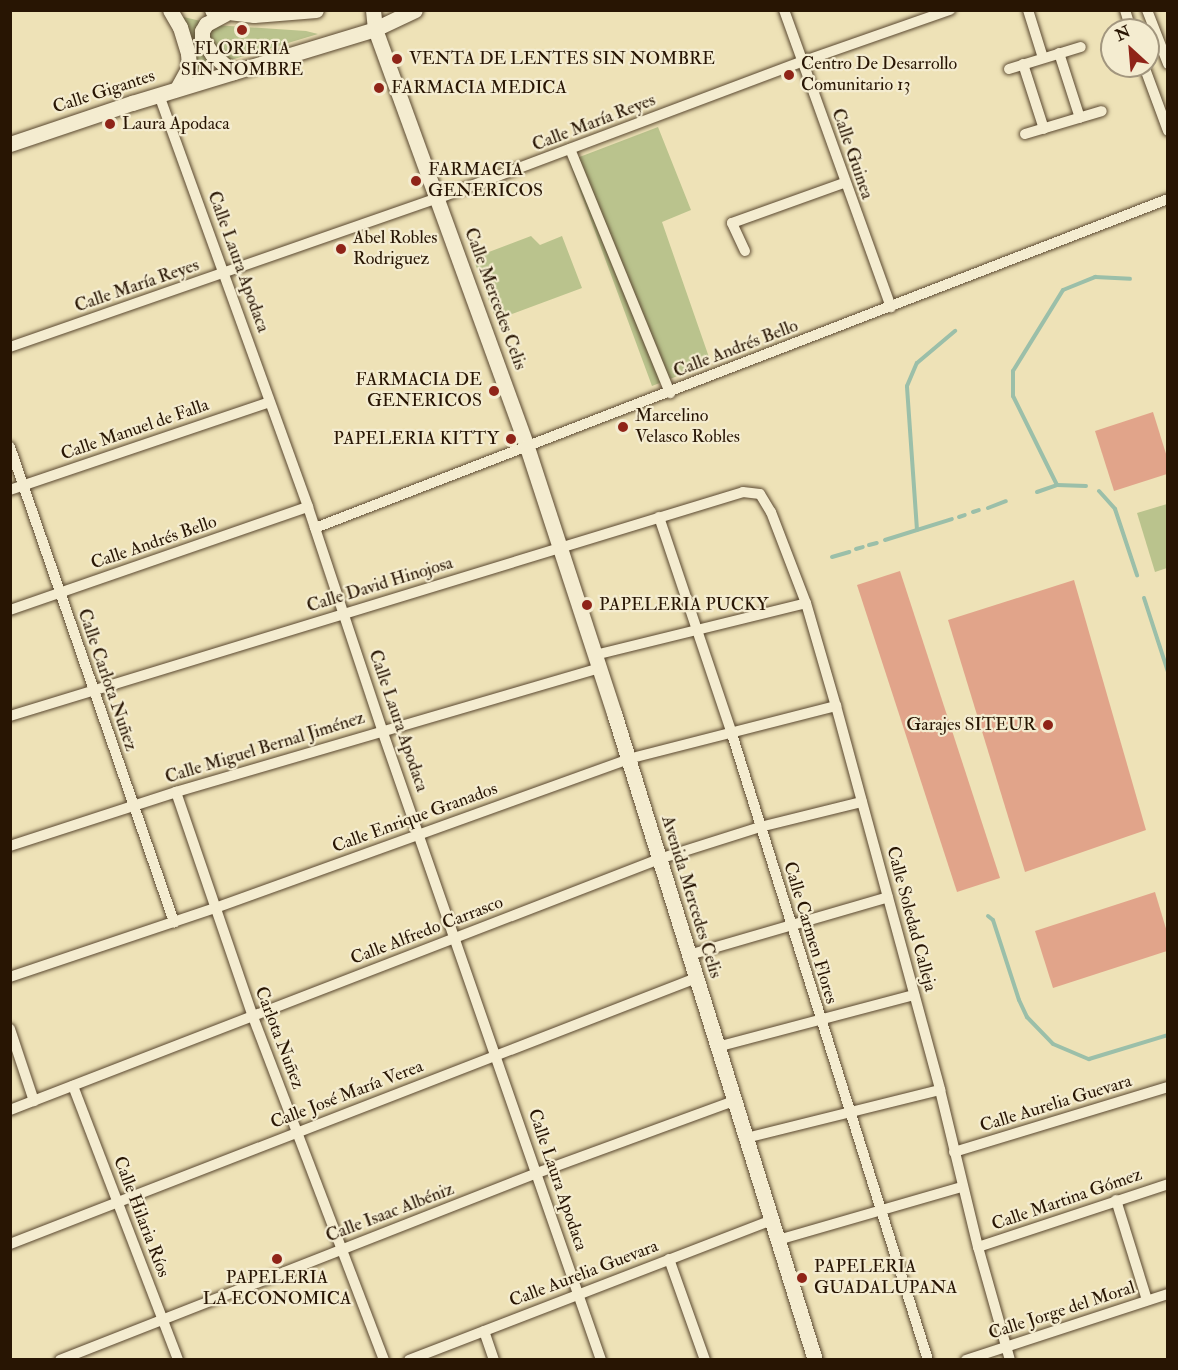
<!DOCTYPE html>
<html>
<head>
<meta charset="utf-8">
<style>
  body { margin:0 }
  #map { position:relative; width:1178px; height:1370px; overflow:hidden; background:#eee2b7; font-family:"IM FELL Double Pica",serif }
  div>[style] { position:absolute }
  .green>* { inset:0; background:#bac38d }
  .stream>* { height:4px; margin:-2px; padding:0 2px; transform-origin:2px; border-radius:2px; background:#9bbfa9 }
  .building>* { inset:0; background:#e1a48a }
  .roads { filter:drop-shadow(0 0 2px #5a4830) drop-shadow(0 0 2px #5a4830) }
  .minor>* { height:10px; margin:-5px; padding:0 5px; transform-origin:5px; border-radius:5px; background:#f4ecd0 }
  .secondary>* { height:15px; margin:-7.5px; padding:0 7.5px; transform-origin:7.5px; border-radius:7.5px; background:#f4ecd0 }
  .dots>* { width:16px; height:16px; translate:-50% -50%; box-sizing:border-box; border:3px solid #f4ecd0; border-radius:50% }
  span { translate:-50% -50%; white-space:nowrap; text-align:center; line-height:1.15; -webkit-text-stroke:4.5px #f4ecd0; paint-order:stroke }
  .poi-label { font-size:18px; color:#281503 }
  .left { translate:0 -50%; text-align:left }
  .right { translate:-100% -50%; text-align:right }
  .street-label { font-size:18px; color:#281503 }
  .frame { position:absolute; inset:0; border:12px solid #281503; pointer-events:none }
  .north { position:absolute; left:1100px; top:18px; width:60px; height:60px; box-sizing:border-box; background:#f4ecd0; border:2px solid #a2967e; border-radius:50%; rotate:334deg; font-size:16px; font-weight:700; line-height:24px; text-align:center; color:#281503 }
  .north::after { content:''; display:block; margin:auto; width:21px; height:27px; background:#8f2418; clip-path:polygon(50% 0,100% 100%,50% 72%,0 100%) }
</style>
</head>
<body>
<div id="map">
  <div class="green">
    <i style="clip-path:polygon(179px 16px,201px 21px,219px 65px,190px 74px,195px 54px,187px 26px)"></i>
    <i style="clip-path:polygon(214px 25px,306px 31px,318px 34px,231px 60px,211px 43px,209px 34px)"></i>
    <i style="clip-path:polygon(658px 127px,691px 210px,662px 222px,711px 363px,652px 386px,569px 161px)"></i>
    <i style="clip-path:polygon(531px 236px,540px 245px,562px 236px,582px 288px,496px 320px,473px 258px)"></i>
    <i style="clip-path:polygon(1167px 504px,1167px 568px,1155px 572px,1137px 513px)"></i>
  </div>
  <div class="stream">
    <i style="left:1057px;top:485px;width:99px;rotate:-116.3deg"></i>
    <i style="left:1013px;top:396px;width:25px;rotate:-90deg"></i>
    <i style="left:1013px;top:371px;width:95px;rotate:-58.3deg"></i>
    <i style="left:1063px;top:290px;width:35px;rotate:-22deg"></i>
    <i style="left:1095px;top:277px;width:35px;rotate:3deg"></i>
    <i style="left:1099px;top:491px;width:24px;rotate:48deg"></i>
    <i style="left:1115px;top:509px;width:70px;rotate:71.6deg"></i>
    <i style="left:1037px;top:492px;width:21px;rotate:-19deg"></i>
    <i style="left:1057px;top:485px;width:29px;rotate:2deg"></i>
    <i style="left:988px;top:508px;width:19px;rotate:-21deg"></i>
    <i style="left:973px;top:512px;width:6px;rotate:-18deg"></i>
    <i style="left:959px;top:517px;width:6px;rotate:-18deg"></i>
    <i style="left:917px;top:530px;width:144px;rotate:-94deg"></i>
    <i style="left:907px;top:386px;width:25px;rotate:-67deg"></i>
    <i style="left:917px;top:363px;width:50px;rotate:-40.1deg"></i>
    <i style="left:885px;top:540px;width:70px;rotate:-17.4deg"></i>
    <i style="left:869px;top:545px;width:8px;rotate:-14deg"></i>
    <i style="left:856px;top:549px;width:7px;rotate:-16deg"></i>
    <i style="left:832px;top:557px;width:18px;rotate:-16deg"></i>
    <i style="left:1144px;top:598px;width:78px;rotate:72deg"></i>
    <i style="left:988px;top:916px;width:6px;rotate:39deg"></i>
    <i style="left:993px;top:920px;width:84px;rotate:72deg"></i>
    <i style="left:1019px;top:1000px;width:19px;rotate:65deg"></i>
    <i style="left:1027px;top:1017px;width:37px;rotate:46deg"></i>
    <i style="left:1053px;top:1044px;width:39px;rotate:23deg"></i>
    <i style="left:1089px;top:1059px;width:83px;rotate:-16.9deg"></i>
  </div>
  <div class="building">
    <i style="clip-path:polygon(1153px 412px,1167px 457px,1167px 474px,1114px 491px,1095px 431px)"></i>
    <i style="clip-path:polygon(900px 571px,1000px 878px,957px 892px,857px 585px)"></i>
    <i style="clip-path:polygon(1074px 580px,1146px 830px,1025px 872px,948px 620px)"></i>
    <i style="clip-path:polygon(1155px 892px,1167px 932px,1167px 951px,1053px 988px,1035px 931px)"></i>
  </div>
  <div class="roads">
    <div class="minor">
      <i style="left:784px;top:10px;width:316px;rotate:70.2deg"></i>
      <i style="left:1028px;top:10px;width:50px;rotate:72.6deg"></i>
      <i style="left:1125px;top:10px;width:21px;rotate:73deg"></i>
      <i style="left:1147px;top:10px;width:58px;rotate:68.7deg"></i>
      <i style="left:1059px;top:53px;width:68px;rotate:72.1deg"></i>
      <i style="left:1023px;top:64px;width:68px;rotate:72.1deg"></i>
      <i style="left:1144px;top:66px;width:69px;rotate:69.7deg"></i>
      <i style="left:1009px;top:69px;width:75px;rotate:-17deg"></i>
      <i style="left:159px;top:95px;width:438px;rotate:70.1deg"></i>
      <i style="left:308px;top:507px;width:235px;rotate:71.6deg"></i>
      <i style="left:382px;top:730px;width:667px;rotate:70.83deg"></i>
      <i style="left:1025px;top:134px;width:80px;rotate:-16.6deg"></i>
      <i style="left:570px;top:149px;width:264px;rotate:67.7deg"></i>
      <i style="left:745px;top:251px;width:31px;rotate:-115deg"></i>
      <i style="left:732px;top:223px;width:119px;rotate:-19.7deg"></i>
      <i style="left:10px;top:347px;width:454px;rotate:-19.2deg"></i>
      <i style="left:439px;top:198px;width:390px;rotate:-20.6deg"></i>
      <i style="left:804px;top:61px;width:155px;rotate:-19.3deg"></i>
      <i style="left:10px;top:447px;width:503px;rotate:70.95deg"></i>
      <i style="left:10px;top:490px;width:274px;rotate:-18.7deg"></i>
      <i style="left:659px;top:517px;width:226px;rotate:71.4deg"></i>
      <i style="left:731px;top:731px;width:659px;rotate:72.61deg"></i>
      <i style="left:315px;top:528px;width:914px;rotate:-21.09deg"></i>
      <i style="left:10px;top:610px;width:315px;rotate:-19.1deg"></i>
      <i style="left:595px;top:655px;width:217px;rotate:-13.8deg"></i>
      <i style="left:10px;top:716px;width:766px;rotate:-16.99deg"></i>
      <i style="left:743px;top:492px;width:17px;rotate:7deg"></i>
      <i style="left:760px;top:494px;width:21px;rotate:59deg"></i>
      <i style="left:771px;top:512px;width:97px;rotate:69deg"></i>
      <i style="left:806px;top:603px;width:107px;rotate:73.8deg"></i>
      <i style="left:836px;top:706px;width:398px;rotate:74.8deg"></i>
      <i style="left:940px;top:1090px;width:162px;rotate:76.4deg"></i>
      <i style="left:978px;top:1247px;width:117px;rotate:74.2deg"></i>
      <i style="left:176px;top:792px;width:238px;rotate:71.1deg"></i>
      <i style="left:253px;top:1017px;width:367px;rotate:69.1deg"></i>
      <i style="left:10px;top:846px;width:175px;rotate:-18deg"></i>
      <i style="left:176px;top:792px;width:441px;rotate:-16.3deg"></i>
      <i style="left:689px;top:955px;width:207px;rotate:-16.2deg"></i>
      <i style="left:10px;top:977px;width:216px;rotate:-18.6deg"></i>
      <i style="left:215px;top:908px;width:439px;rotate:-19.8deg"></i>
      <i style="left:628px;top:759px;width:215px;rotate:-14.3deg"></i>
      <i style="left:10px;top:1029px;width:76px;rotate:71.6deg"></i>
      <i style="left:717px;top:1047px;width:204px;rotate:-14.8deg"></i>
      <i style="left:73px;top:1086px;width:293px;rotate:69deg"></i>
      <i style="left:10px;top:1110px;width:696px;rotate:-21.14deg"></i>
      <i style="left:659px;top:859px;width:106px;rotate:-17.6deg"></i>
      <i style="left:760px;top:827px;width:105px;rotate:-13.8deg"></i>
      <i style="left:746px;top:1138px;width:200px;rotate:-13.9deg"></i>
      <i style="left:954px;top:1152px;width:224px;rotate:-16.9deg"></i>
      <i style="left:1116px;top:1200px;width:105px;rotate:72.8deg"></i>
      <i style="left:778px;top:1240px;width:191px;rotate:-16.1deg"></i>
      <i style="left:10px;top:1244px;width:736px;rotate:-21.19deg"></i>
      <i style="left:978px;top:1247px;width:200px;rotate:-18.3deg"></i>
      <i style="left:669px;top:1259px;width:107px;rotate:70.4deg"></i>
      <i style="left:484px;top:1331px;width:31px;rotate:71deg"></i>
      <i style="left:60px;top:1360px;width:512px;rotate:-21.41deg"></i>
      <i style="left:537px;top:1173px;width:210px;rotate:-20.1deg"></i>
      <i style="left:409px;top:1360px;width:388px;rotate:-21.1deg"></i>
      <i style="left:966px;top:1360px;width:213px;rotate:-18.1deg"></i>
    </div>
    <div class="secondary">
      <i style="left:170px;top:10px;width:20px;rotate:60deg"></i>
      <i style="left:180px;top:27px;width:27px;rotate:73deg"></i>
      <i style="left:188px;top:53px;width:14px;rotate:86deg"></i>
      <i style="left:189px;top:67px;width:25px;rotate:119deg"></i>
      <i style="left:212px;top:10px;width:42px;rotate:6.8deg"></i>
      <i style="left:254px;top:15px;width:62px;rotate:-4.6deg"></i>
      <i style="left:373px;top:10px;width:19px;rotate:84deg"></i>
      <i style="left:375px;top:29px;width:445px;rotate:70deg"></i>
      <i style="left:527px;top:447px;width:280px;rotate:71.9deg"></i>
      <i style="left:614px;top:713px;width:678px;rotate:72.74deg"></i>
      <i style="left:225px;top:14px;width:21px;rotate:152deg"></i>
      <i style="left:206px;top:24px;width:8px;rotate:120deg"></i>
      <i style="left:202px;top:31px;width:8px;rotate:90deg"></i>
      <i style="left:202px;top:39px;width:18px;rotate:56deg"></i>
      <i style="left:212px;top:54px;width:28px;rotate:41deg"></i>
      <i style="left:10px;top:144px;width:129px;rotate:-18.6deg"></i>
      <i style="left:132px;top:103px;width:254px;rotate:-16.9deg"></i>
      <i style="left:375px;top:29px;width:44px;rotate:-25.4deg"></i>
    </div>
  </div>
  <div class="dots">
    <i style="left:242px;top:30px;background:#8f2418"></i>
    <i style="left:397px;top:59px;background:#8f2418"></i>
    <i style="left:789px;top:75px;background:#8f2418"></i>
    <i style="left:379px;top:88px;background:#8f2418"></i>
    <i style="left:110px;top:124px;background:#8f2418"></i>
    <i style="left:416px;top:181px;background:#8f2418"></i>
    <i style="left:341px;top:249px;background:#8f2418"></i>
    <i style="left:494px;top:391px;background:#8f2418"></i>
    <i style="left:623px;top:427px;background:#8f2418"></i>
    <i style="left:511px;top:439px;background:#8f2418"></i>
    <i style="left:587px;top:605px;background:#8f2418"></i>
    <i style="left:1048px;top:725px;background:#8f2418"></i>
    <i style="left:277px;top:1259px;background:#8f2418"></i>
    <i style="left:802px;top:1278px;background:#8f2418"></i>
  </div>
  <div class="poi-label">
    <span style="left:242px;top:60px">FLORERIA<br>SIN NOMBRE</span>
    <span class="left" style="left:409px;top:59px">VENTA DE LENTES SIN NOMBRE</span>
    <span class="left" style="left:801px;top:75px">Centro De Desarrollo<br>Comunitario 13</span>
    <span class="left" style="left:391px;top:88px">FARMACIA MEDICA</span>
    <span class="left" style="left:122px;top:124px">Laura Apodaca</span>
    <span class="left" style="left:428px;top:181px">FARMACIA<br>GENERICOS</span>
    <span class="left" style="left:353px;top:249px">Abel Robles<br>Rodriguez</span>
    <span class="right" style="left:482px;top:391px">FARMACIA DE<br>GENERICOS</span>
    <span class="left" style="left:635px;top:427px">Marcelino<br>Velasco Robles</span>
    <span class="right" style="left:499px;top:439px">PAPELERIA KITTY</span>
    <span class="left" style="left:599px;top:605px">PAPELERIA PUCKY</span>
    <span class="right" style="left:1036px;top:725px">Garajes SITEUR</span>
    <span class="left" style="left:814px;top:1278px">PAPELERIA<br>GUADALUPANA</span>
    <span style="left:277px;top:1289px">PAPELERIA<br>LA ECONOMICA</span>
  </div>
  <div class="street-label">
    <span style="left:104px;top:92px;rotate:-18deg">Calle Gigantes</span>
    <span style="left:594px;top:123px;rotate:-21deg">Calle María Reyes</span>
    <span style="left:852px;top:154px;rotate:71deg">Calle Guinea</span>
    <span style="left:238px;top:262px;rotate:70deg">Calle Laura Apodaca</span>
    <span style="left:137px;top:286px;rotate:-19deg">Calle María Reyes</span>
    <span style="left:495px;top:299px;rotate:70deg">Calle Mercedes Celis</span>
    <span style="left:736px;top:349px;rotate:-21deg">Calle Andrés Bello</span>
    <span style="left:135px;top:430px;rotate:-19deg">Calle Manuel de Falla</span>
    <span style="left:154px;top:543px;rotate:-19deg">Calle Andrés Bello</span>
    <span style="left:380px;top:585px;rotate:-17deg">Calle David Hinojosa</span>
    <span style="left:107px;top:680px;rotate:71deg">Calle Carlota Nuñez</span>
    <span style="left:398px;top:721px;rotate:71deg">Calle Laura Apodaca</span>
    <span style="left:265px;top:748px;rotate:-17deg">Calle Miguel Bernal Jiménez</span>
    <span style="left:415px;top:818px;rotate:-20deg">Calle Enrique Granados</span>
    <span style="left:691px;top:897px;rotate:73deg">Avenida Mercedes Celis</span>
    <span style="left:911px;top:919px;rotate:75deg">Calle Soledad Calleja</span>
    <span style="left:427px;top:931px;rotate:-21deg">Calle Alfredo Carrasco</span>
    <span style="left:810px;top:933px;rotate:73deg">Calle Carmen Flores</span>
    <span style="left:279px;top:1038px;rotate:69deg">Carlota Nuñez</span>
    <span style="left:347px;top:1095px;rotate:-21deg">Calle José María Verea</span>
    <span style="left:1056px;top:1104px;rotate:-17deg">Calle Aurelia Guevara</span>
    <span style="left:557px;top:1180px;rotate:71deg">Calle Laura Apodaca</span>
    <span style="left:1067px;top:1200px;rotate:-19deg">Calle Martina Gómez</span>
    <span style="left:390px;top:1213px;rotate:-21deg">Calle Isaac Albéniz</span>
    <span style="left:141px;top:1217px;rotate:69deg">Calle Hilaria Ríos</span>
    <span style="left:584px;top:1274px;rotate:-21deg">Calle Aurelia Guevara</span>
    <span style="left:1062px;top:1311px;rotate:-18deg">Calle Jorge del Moral</span>
  </div>
  <div class="frame"></div>
  <div class="north">N</div>
</div>
</body>
</html>
